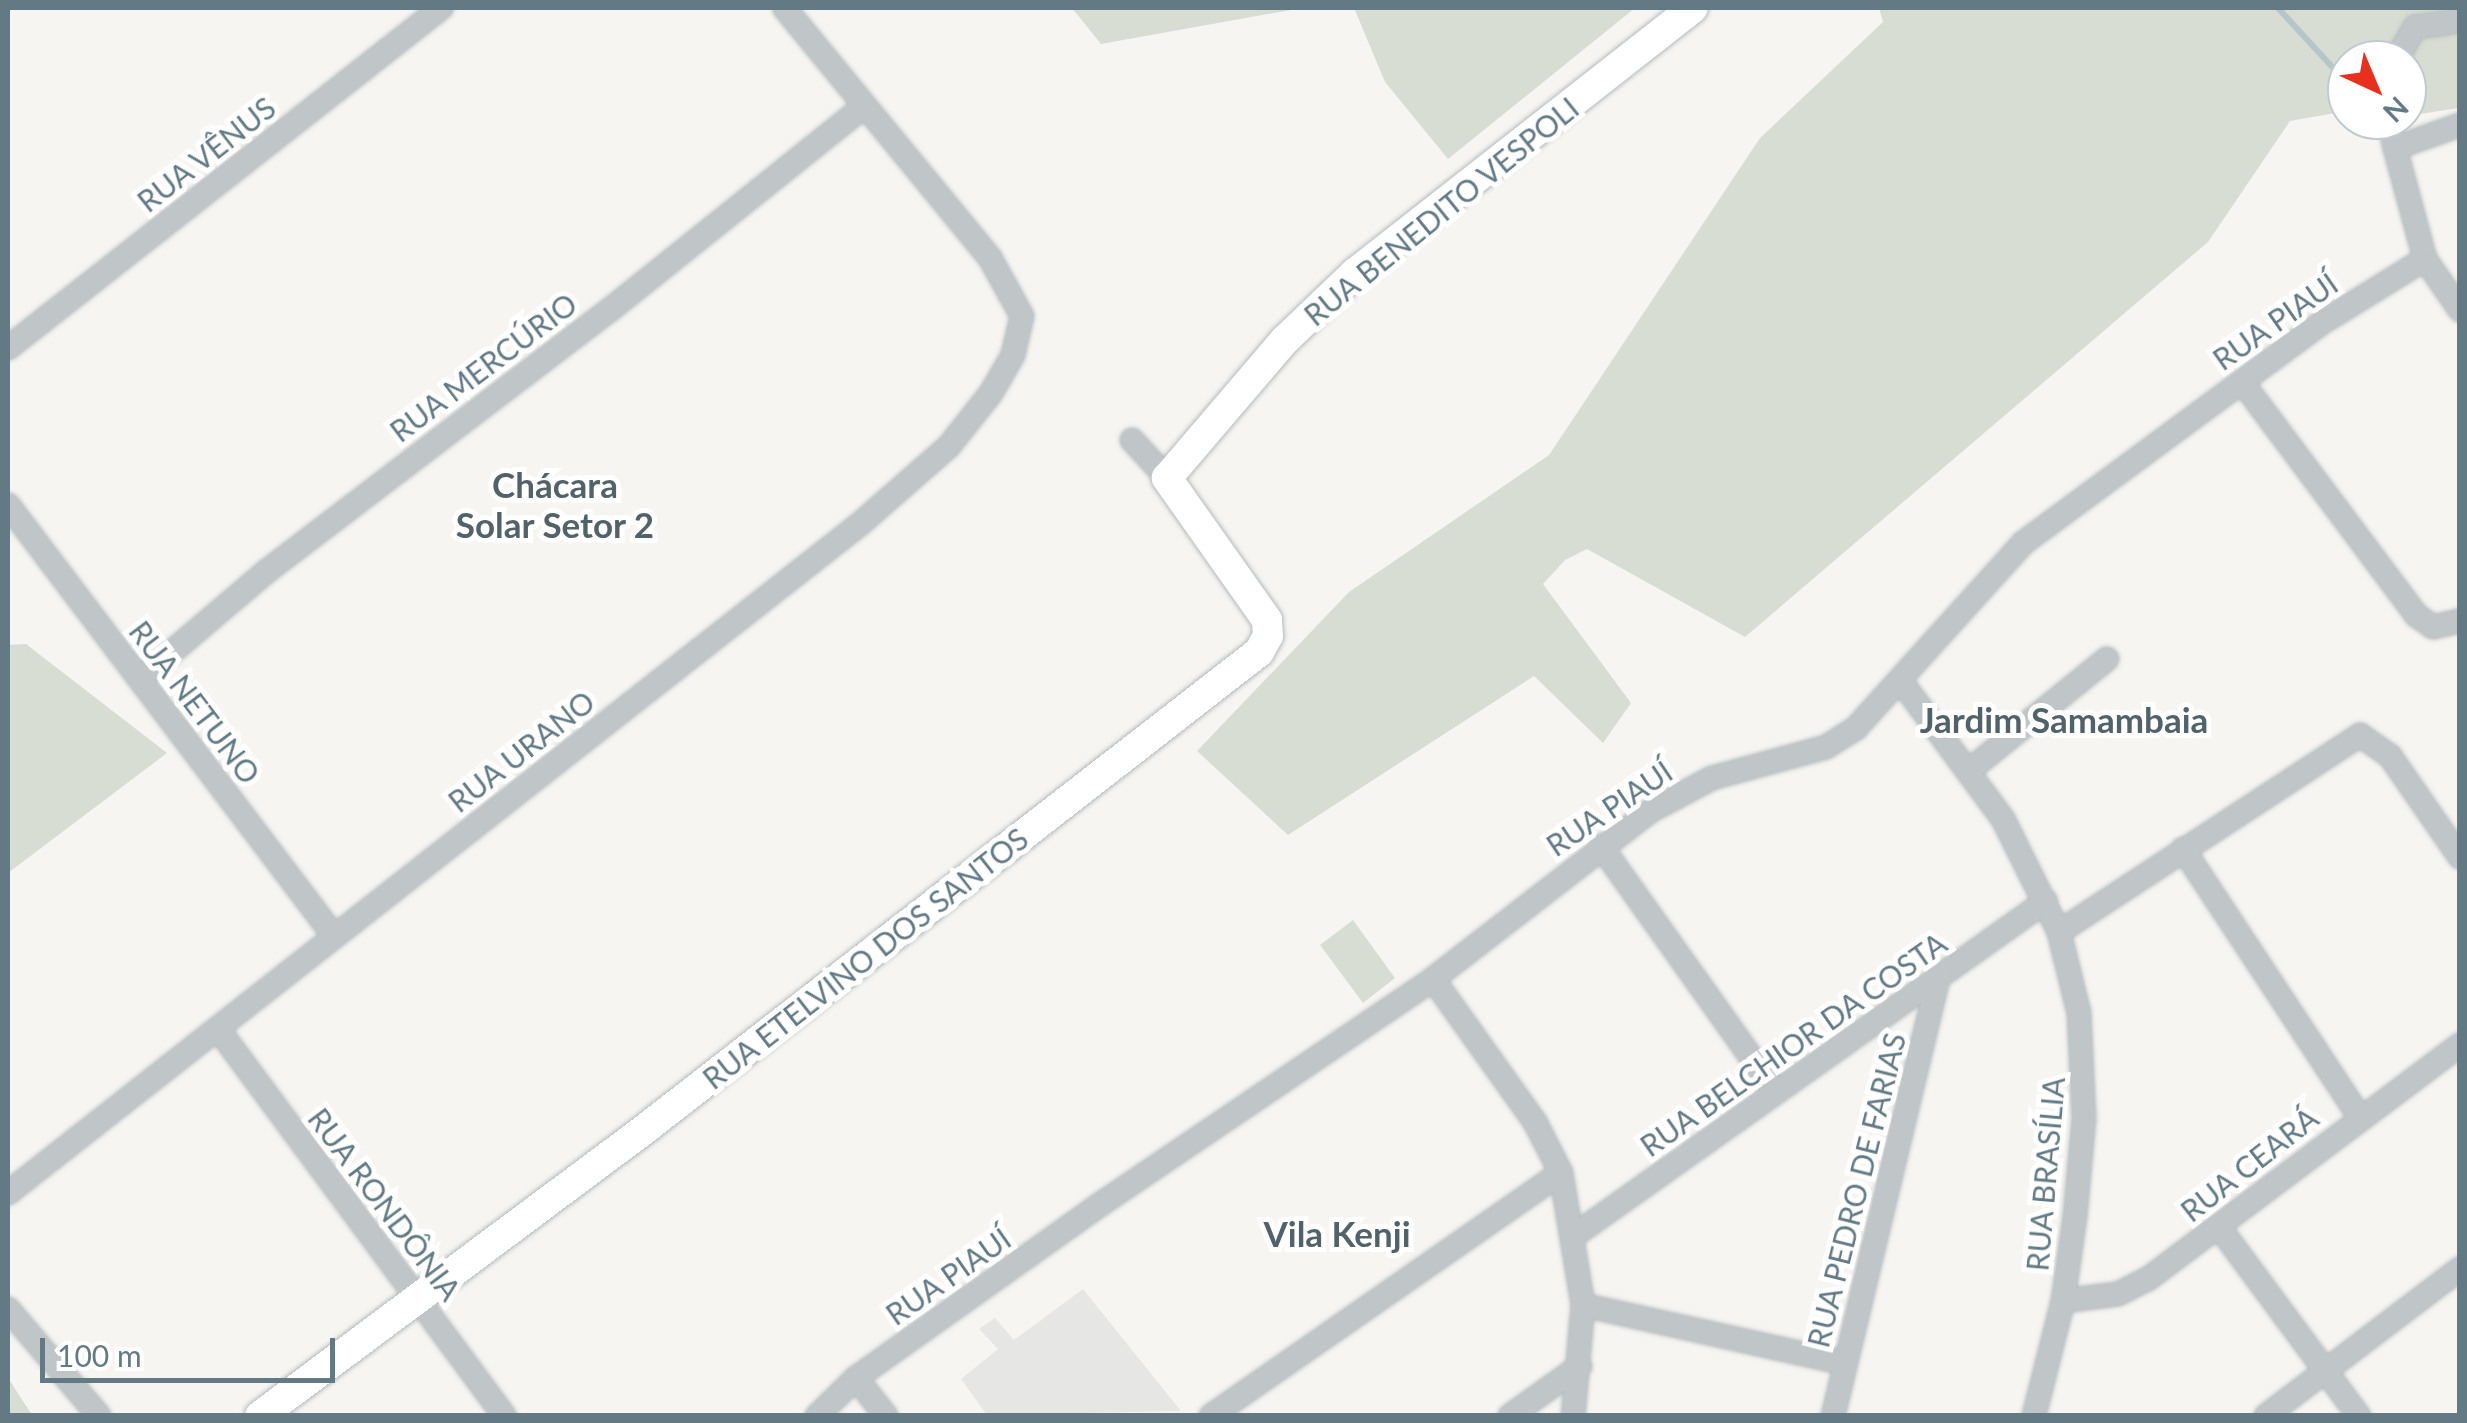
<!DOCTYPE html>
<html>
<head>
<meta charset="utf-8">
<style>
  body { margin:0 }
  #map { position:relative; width:2467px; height:1423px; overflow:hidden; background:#f6f5f2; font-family:Lato,sans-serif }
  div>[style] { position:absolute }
  .built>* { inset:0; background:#e6e7e5 }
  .green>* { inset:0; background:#d8ddd3 }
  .stream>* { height:6px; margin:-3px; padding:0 3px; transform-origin:3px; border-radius:3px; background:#b6c5c7 }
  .roads { filter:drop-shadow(0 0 2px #b3babd) drop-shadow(0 0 2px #b3babd) }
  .street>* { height:22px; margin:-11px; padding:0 11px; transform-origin:11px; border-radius:11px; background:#c0c6c8 }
  .secondary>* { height:30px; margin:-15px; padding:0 15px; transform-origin:15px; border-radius:15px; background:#fff }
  span { translate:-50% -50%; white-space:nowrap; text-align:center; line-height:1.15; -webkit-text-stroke:10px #fff; paint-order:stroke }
  .street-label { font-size:30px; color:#637a84 }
  .quarter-label { font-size:35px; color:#526269; font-weight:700 }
  .frame { position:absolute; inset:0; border:10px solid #637a84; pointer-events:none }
  .north { position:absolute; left:2327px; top:40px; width:100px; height:100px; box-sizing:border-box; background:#fff; border:2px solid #c1cace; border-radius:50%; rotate:136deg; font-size:28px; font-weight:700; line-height:40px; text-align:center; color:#637a84 }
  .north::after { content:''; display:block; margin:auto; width:35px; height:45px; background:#e8301f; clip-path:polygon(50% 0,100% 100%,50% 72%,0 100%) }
  .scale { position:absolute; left:40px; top:1338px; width:295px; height:45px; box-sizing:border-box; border:5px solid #637a84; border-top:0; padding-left:12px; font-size:30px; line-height:35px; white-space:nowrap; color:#637a84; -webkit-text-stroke:8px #fff; paint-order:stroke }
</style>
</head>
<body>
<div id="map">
  <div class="built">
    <i style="clip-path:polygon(1083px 1289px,1181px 1411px,987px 1415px,961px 1379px,998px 1349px,979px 1329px,995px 1318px,1014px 1340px)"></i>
  </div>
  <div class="green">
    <i style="clip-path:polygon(1072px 8px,1302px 8px,1101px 44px)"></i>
    <i style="clip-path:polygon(1354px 8px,1635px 8px,1448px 159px,1385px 82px)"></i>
    <i style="clip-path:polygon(1879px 8px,2459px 8px,2459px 108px,2407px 116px,2407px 60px,2347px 60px,2347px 111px,2290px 121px,2208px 242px,1745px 637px,1587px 549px,1565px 560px,1543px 584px,1631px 703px,1603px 743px,1534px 676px,1288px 835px,1197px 751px,1349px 592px,1549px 455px,1760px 138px,1883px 22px)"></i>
    <i style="clip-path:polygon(26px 644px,167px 753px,8px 873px,8px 645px)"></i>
    <i style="clip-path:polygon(1353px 920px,1395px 978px,1363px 1003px,1320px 945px)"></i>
    <i style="clip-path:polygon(8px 1378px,32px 1415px,8px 1415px)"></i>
  </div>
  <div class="stream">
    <i style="left:2278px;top:8px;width:102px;rotate:47.4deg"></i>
  </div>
  <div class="roads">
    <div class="street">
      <i style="left:2396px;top:60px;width:38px;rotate:-60deg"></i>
      <i style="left:2415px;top:27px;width:45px;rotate:-7.6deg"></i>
      <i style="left:2389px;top:120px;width:29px;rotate:78deg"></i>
      <i style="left:2425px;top:259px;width:115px;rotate:-105.1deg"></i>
      <i style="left:2395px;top:148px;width:69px;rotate:-19.5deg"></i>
      <i style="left:2425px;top:259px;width:62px;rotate:55.5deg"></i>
      <i style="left:8px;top:348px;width:551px;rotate:-38.14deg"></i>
      <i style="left:2242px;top:382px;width:291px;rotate:53.2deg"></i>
      <i style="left:2416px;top:615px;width:21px;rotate:35deg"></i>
      <i style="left:2433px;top:627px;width:28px;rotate:-13deg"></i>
      <i style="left:1132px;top:440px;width:52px;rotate:47.4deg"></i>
      <i style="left:8px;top:505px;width:540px;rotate:52.9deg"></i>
      <i style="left:140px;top:679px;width:167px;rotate:-40.4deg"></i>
      <i style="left:267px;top:571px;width:432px;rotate:-37.3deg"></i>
      <i style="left:611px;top:309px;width:324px;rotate:-38.7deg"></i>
      <i style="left:1903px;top:684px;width:168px;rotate:53.5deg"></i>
      <i style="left:2003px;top:819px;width:126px;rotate:63.6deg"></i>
      <i style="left:2059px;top:932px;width:83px;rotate:76.1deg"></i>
      <i style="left:2079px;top:1013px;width:105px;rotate:87.3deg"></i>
      <i style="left:2084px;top:1118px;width:98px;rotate:95.2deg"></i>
      <i style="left:2075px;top:1216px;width:86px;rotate:98deg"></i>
      <i style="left:2063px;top:1301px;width:119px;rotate:104.2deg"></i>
      <i style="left:1971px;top:769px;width:175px;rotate:-39deg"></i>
      <i style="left:1601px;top:846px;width:301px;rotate:54.6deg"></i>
      <i style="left:2183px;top:849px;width:320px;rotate:56.6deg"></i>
      <i style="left:2059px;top:932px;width:360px;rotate:-33.2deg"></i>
      <i style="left:2360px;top:735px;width:37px;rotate:35deg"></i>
      <i style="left:2390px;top:756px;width:123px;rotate:55.3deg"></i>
      <i style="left:1433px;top:979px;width:176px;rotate:54.5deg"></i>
      <i style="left:1535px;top:1122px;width:57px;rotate:63deg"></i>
      <i style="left:1561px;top:1173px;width:134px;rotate:80.5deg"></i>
      <i style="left:1583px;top:1305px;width:111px;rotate:95.1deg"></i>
      <i style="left:218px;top:1029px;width:481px;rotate:53.5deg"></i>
      <i style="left:8px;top:1193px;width:1083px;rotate:-38.14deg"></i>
      <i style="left:860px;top:524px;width:118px;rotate:-41.2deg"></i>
      <i style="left:949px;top:446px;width:68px;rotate:-51.6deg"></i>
      <i style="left:991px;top:393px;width:44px;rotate:-59.9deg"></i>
      <i style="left:1013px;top:355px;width:40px;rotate:-77deg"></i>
      <i style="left:1022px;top:316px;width:66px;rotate:-118.9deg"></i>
      <i style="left:990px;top:258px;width:323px;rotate:-129.4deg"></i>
      <i style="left:2219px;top:1227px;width:235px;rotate:53.5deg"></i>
      <i style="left:1575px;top:1235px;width:577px;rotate:-35.34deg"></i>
      <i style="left:2063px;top:1301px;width:55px;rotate:-7.3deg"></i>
      <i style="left:2118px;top:1294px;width:34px;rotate:-27deg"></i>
      <i style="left:2148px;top:1279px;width:390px;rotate:-36.9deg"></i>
      <i style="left:1583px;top:1305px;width:268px;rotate:12.5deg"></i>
      <i style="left:8px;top:1309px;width:140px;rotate:49.6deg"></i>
      <i style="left:856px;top:1378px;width:48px;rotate:51.7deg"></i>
      <i style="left:817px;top:1416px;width:54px;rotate:-44.3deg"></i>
      <i style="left:856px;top:1378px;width:301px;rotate:-35.4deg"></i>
      <i style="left:1101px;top:1204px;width:401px;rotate:-34.1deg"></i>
      <i style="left:1433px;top:979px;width:277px;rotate:-37.7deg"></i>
      <i style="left:1652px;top:810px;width:68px;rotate:-28.1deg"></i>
      <i style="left:1712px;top:778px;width:118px;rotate:-15.2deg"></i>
      <i style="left:1826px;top:747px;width:36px;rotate:-32deg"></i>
      <i style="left:1856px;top:728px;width:249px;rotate:-47.9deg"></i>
      <i style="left:2023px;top:543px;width:376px;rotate:-36.4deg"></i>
      <i style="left:2326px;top:320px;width:116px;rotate:-31.6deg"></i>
      <i style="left:1211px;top:1416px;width:426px;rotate:-34.8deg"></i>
      <i style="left:1510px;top:1416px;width:86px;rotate:-35.5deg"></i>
      <i style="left:1833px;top:1416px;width:449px;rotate:-76.5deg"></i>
      <i style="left:2266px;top:1416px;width:243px;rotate:-37.2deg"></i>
    </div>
    <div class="secondary">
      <i style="left:260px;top:1416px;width:487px;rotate:-36.7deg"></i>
      <i style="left:650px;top:1125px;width:771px;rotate:-37.84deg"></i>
      <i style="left:1259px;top:652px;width:18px;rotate:-61deg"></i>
      <i style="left:1268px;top:636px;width:16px;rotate:-94deg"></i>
      <i style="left:1267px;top:620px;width:174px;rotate:-125.2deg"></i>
      <i style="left:1167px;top:478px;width:182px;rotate:-49.5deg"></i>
      <i style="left:1285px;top:340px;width:97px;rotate:-43.7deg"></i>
      <i style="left:1355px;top:273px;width:429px;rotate:-38.1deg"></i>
    </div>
  </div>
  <div class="street-label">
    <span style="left:206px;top:154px;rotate:-38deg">RUA VÊNUS</span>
    <span style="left:1441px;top:211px;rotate:-39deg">RUA BENEDITO VESPOLI</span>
    <span style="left:2275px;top:321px;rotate:-35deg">RUA PIAUÍ</span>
    <span style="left:483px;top:367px;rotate:-37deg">RUA MERCÚRIO</span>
    <span style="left:195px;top:702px;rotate:53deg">RUA NETUNO</span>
    <span style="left:521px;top:751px;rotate:-38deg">RUA URANO</span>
    <span style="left:1609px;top:808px;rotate:-34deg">RUA PIAUÍ</span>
    <span style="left:865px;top:958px;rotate:-38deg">RUA ETELVINO DOS SANTOS</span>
    <span style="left:1793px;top:1044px;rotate:-35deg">RUA BELCHIOR DA COSTA</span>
    <span style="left:2249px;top:1164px;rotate:-38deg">RUA CEARÁ</span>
    <span style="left:2045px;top:1174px;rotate:-85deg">RUA BRASÍLIA</span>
    <span style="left:1856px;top:1190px;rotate:-76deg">RUA PEDRO DE FARIAS</span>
    <span style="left:385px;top:1204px;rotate:53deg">RUA RONDÔNIA</span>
    <span style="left:948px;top:1276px;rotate:-35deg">RUA PIAUÍ</span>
  </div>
  <div class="quarter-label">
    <span style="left:555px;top:504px">Chácara<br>Solar Setor 2</span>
    <span style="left:2064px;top:719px">Jardim Samambaia</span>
    <span style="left:1337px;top:1233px">Vila Kenji</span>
  </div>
  <div class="frame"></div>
  <div class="north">N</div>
  <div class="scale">100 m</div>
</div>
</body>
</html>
